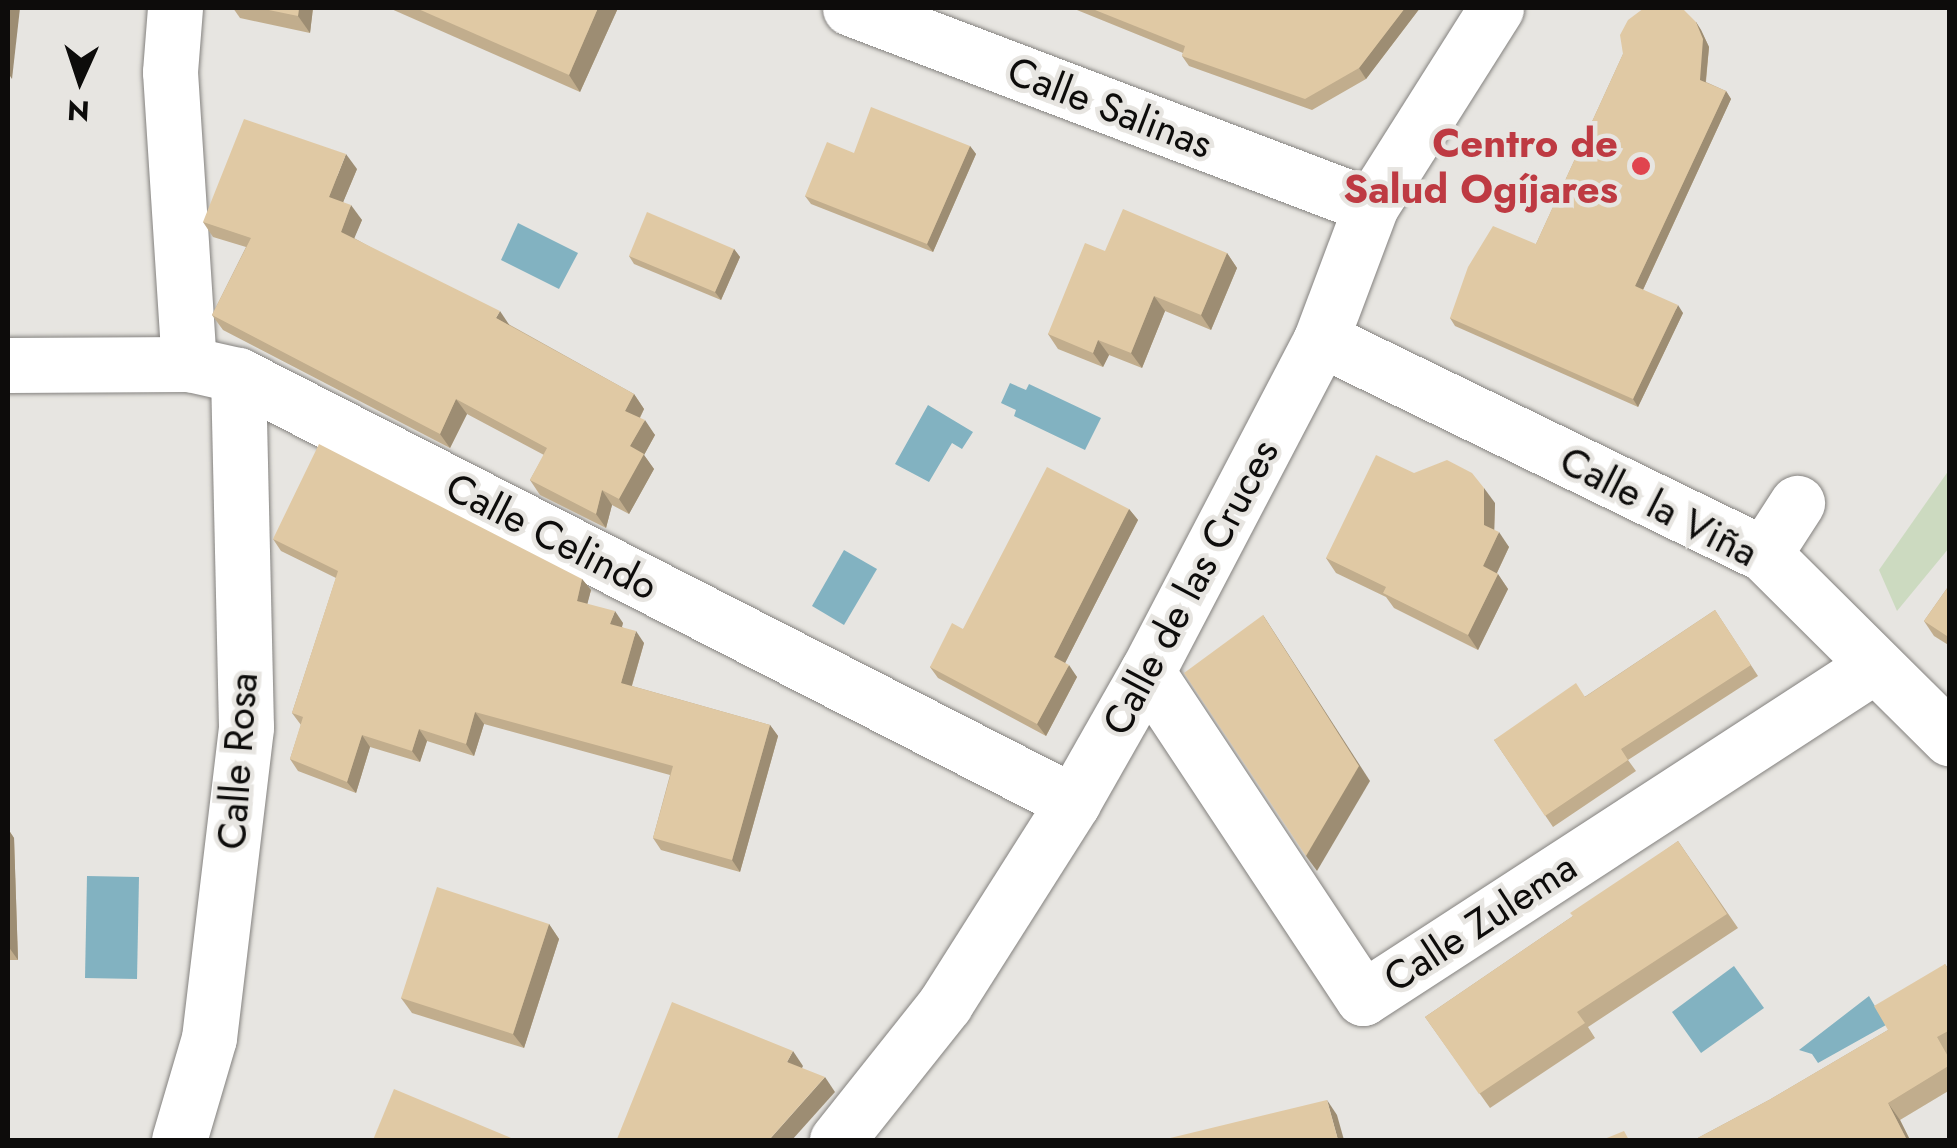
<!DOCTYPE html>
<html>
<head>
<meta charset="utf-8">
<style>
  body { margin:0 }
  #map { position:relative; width:1957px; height:1148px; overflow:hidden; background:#e7e5e1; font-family:Jost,sans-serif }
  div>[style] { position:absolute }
  .green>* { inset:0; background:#ccdac0 }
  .water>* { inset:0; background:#82b2c1 }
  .roads { filter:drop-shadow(0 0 2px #84827f) drop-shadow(0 0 2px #84827f) }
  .minor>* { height:55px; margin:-27.5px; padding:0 27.5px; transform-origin:27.5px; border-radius:27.5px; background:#fff }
  .wall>* { inset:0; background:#c1ad8d }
  .shaded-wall>* { inset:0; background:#9d8d73 }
  .building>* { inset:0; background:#e0c9a4 }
  .dots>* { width:28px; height:28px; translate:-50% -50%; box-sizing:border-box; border:5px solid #e7e5e1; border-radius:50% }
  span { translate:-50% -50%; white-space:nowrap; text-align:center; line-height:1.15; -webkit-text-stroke:9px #e7e5e1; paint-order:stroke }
  .street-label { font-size:40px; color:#0d0c0b }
  .health-label { font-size:40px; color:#be3a42; font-weight:700 }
  .right { translate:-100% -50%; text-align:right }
  .frame { position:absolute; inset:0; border:10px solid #0d0c0b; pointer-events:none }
  .north { position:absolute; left:30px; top:30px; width:100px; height:100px; -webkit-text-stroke:8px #e7e5e1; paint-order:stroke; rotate:183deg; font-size:28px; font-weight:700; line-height:40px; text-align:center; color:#0d0c0b }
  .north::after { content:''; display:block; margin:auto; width:35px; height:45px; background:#0d0c0b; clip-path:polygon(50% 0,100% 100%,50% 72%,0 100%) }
</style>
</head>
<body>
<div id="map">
  <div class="green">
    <i style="clip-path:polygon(1949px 470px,1949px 548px,1897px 611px,1879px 570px)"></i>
  </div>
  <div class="water">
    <i style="clip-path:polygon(518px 223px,578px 253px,559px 289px,501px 260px)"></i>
    <i style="clip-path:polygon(1010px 383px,1026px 390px,1029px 384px,1101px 418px,1085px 450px,1014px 416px,1016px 410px,1001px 403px)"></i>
    <i style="clip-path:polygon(928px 405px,973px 432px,962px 449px,952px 443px,929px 482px,895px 464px)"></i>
    <i style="clip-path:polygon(844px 550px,877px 569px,844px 625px,812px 606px)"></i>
    <i style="clip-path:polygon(87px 876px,139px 877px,137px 979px,85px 978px)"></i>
    <i style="clip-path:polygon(1734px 966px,1764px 1008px,1701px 1053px,1672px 1012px)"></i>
    <i style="clip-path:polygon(1869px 996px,1886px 1025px,1818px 1063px,1812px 1054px,1799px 1050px)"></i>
  </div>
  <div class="roads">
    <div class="minor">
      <i style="left:175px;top:8px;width:64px;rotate:94.5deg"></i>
      <i style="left:170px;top:72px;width:293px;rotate:86.3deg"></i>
      <i style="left:850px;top:8px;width:557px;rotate:20.81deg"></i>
      <i style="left:1321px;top:339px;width:492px;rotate:25.9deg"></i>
      <i style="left:1764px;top:554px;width:262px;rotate:44.8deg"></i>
      <i style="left:8px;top:365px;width:181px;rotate:-0.3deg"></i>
      <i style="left:189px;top:364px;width:50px;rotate:12.7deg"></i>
      <i style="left:238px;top:375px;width:938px;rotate:27.08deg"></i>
      <i style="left:1764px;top:554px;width:61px;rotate:-57.1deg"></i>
      <i style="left:1147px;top:672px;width:391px;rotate:56.5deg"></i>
      <i style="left:1363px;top:998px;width:609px;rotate:-33.01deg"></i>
      <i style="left:179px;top:1140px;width:106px;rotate:-73.6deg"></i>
      <i style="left:209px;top:1038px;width:313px;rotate:-83.2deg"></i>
      <i style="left:246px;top:727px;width:352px;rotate:-91.3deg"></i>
      <i style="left:837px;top:1140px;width:174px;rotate:-51.5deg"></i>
      <i style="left:945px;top:1004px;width:239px;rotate:-57.6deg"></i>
      <i style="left:1073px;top:802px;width:150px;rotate:-60.4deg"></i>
      <i style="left:1147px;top:672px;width:376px;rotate:-62.4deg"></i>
      <i style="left:1321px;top:339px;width:142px;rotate:-69.4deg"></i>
      <i style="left:1371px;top:206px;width:234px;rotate:-57.7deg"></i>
    </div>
  </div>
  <div class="wall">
    <i style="clip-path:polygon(233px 8px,313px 8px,310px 33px,240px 18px)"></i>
    <i style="clip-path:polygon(389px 8px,618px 8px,580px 92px)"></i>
    <i style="clip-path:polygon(1072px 8px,1420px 8px,1366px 79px,1312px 110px,1189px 66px,1182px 56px,1183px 53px)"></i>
    <i style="clip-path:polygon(1696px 22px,1701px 30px,1709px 47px,1706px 82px,1726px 91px,1731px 99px,1643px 290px,1683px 313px,1638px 407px,1455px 326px,1450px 318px,1536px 244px,1623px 54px)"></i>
    <i style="clip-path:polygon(970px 146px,976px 154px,933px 252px,811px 204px,805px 196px)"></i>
    <i style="clip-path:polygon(357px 169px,343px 202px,362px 220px,354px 238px,634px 394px,644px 409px,640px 418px,655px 435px,644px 455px,654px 469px,629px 514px,612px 505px,606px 528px,540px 495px,530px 480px,544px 455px,467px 414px,450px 448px,223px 330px,212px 315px,246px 247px,213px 237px,203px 222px)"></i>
    <i style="clip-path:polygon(734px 249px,740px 257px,721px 300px,634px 264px,629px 256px)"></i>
    <i style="clip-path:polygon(1105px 251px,1227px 253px,1237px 268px,1211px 330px,1165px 311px,1142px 368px,1109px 355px,1103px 367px,1058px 349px,1048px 334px)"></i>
    <i style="clip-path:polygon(1495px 503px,1494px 530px,1509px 547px,1497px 573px,1508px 589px,1478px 650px,1394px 608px,1386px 597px,1336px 573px,1326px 558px)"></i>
    <i style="clip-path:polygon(1129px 509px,1138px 520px,1065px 663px,1077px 677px,1046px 736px,938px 678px,930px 667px,963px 629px)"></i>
    <i style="clip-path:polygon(273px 539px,582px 579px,591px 590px,587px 604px,623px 623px,622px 627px,644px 643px,632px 686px,770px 725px,778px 736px,740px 872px,661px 850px,653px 838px,670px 775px,484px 724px,474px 756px,427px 741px,420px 762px,370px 747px,356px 793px,298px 771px,290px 759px,301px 725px,292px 713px,336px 578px,281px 551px)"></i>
    <i style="clip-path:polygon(1950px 584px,1950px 646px,1934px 636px,1924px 621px)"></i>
    <i style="clip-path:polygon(1715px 610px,1758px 676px,1628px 760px,1636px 771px,1553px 827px,1494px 740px,1586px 696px)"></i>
    <i style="clip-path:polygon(8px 829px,14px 838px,18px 960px,8px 960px)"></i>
    <i style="clip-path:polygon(1678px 841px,1738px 928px,1588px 1027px,1595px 1038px,1490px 1108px,1425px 1017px,1573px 916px)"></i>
    <i style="clip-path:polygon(549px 924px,559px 939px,524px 1048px,412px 1013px,401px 998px)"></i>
    <i style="clip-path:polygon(1945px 964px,1950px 971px,1950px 1090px,1900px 1120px,1910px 1140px,1694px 1140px,1769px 1100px,1888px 1030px)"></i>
  </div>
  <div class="shaded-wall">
    <i style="clip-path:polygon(10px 8px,20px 8px,12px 79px,8px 73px,8px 34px)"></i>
    <i style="clip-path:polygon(299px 8px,313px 8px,310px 33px,298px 16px)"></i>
    <i style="clip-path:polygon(598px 8px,618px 8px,580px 92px,569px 75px)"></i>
    <i style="clip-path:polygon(1405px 8px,1420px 8px,1366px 79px,1359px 68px)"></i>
    <i style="clip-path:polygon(1696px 22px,1701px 30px,1709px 47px,1705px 88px,1700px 80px)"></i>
    <i style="clip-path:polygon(1726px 91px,1731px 99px,1641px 294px,1635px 286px)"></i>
    <i style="clip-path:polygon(970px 146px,976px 154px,933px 252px,927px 244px)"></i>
    <i style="clip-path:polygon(346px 154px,357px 169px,339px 212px,329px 197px)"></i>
    <i style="clip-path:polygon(351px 205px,362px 220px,351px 246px,341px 232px)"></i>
    <i style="clip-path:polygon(734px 249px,740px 257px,721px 300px,715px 292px)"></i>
    <i style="clip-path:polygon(1227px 253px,1237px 268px,1211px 330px,1201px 315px)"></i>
    <i style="clip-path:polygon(1154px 296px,1165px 311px,1142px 368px,1131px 353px)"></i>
    <i style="clip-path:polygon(1678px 305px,1683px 313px,1638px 407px,1633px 399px)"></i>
    <i style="clip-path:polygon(500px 311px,510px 326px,496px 318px)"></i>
    <i style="clip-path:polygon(1098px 340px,1109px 355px,1103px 367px,1093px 353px)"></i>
    <i style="clip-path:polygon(634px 394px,644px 409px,636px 425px,625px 411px)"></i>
    <i style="clip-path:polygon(456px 399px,467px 414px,450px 448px,440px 434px)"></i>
    <i style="clip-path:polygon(645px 420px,655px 435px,644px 455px,654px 469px,629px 514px,619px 499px,630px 446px)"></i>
    <i style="clip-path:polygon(1484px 488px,1495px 503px,1494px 540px,1484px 525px)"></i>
    <i style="clip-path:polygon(602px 490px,612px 505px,606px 528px,596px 514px)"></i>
    <i style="clip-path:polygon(1129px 509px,1138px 520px,1062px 669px,1054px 657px)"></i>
    <i style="clip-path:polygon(1499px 532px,1509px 547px,1493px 581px,1483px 566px)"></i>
    <i style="clip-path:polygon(1498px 574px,1508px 589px,1478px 650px,1468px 635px)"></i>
    <i style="clip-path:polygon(582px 579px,591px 590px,585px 613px,577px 601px)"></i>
    <i style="clip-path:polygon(615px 611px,623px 623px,619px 636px,610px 624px)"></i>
    <i style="clip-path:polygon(1263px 615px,1370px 781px,1317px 871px,1306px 856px)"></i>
    <i style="clip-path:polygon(636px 631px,644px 643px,629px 695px,621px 683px)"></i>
    <i style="clip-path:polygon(1069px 665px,1077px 677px,1046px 736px,1037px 724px)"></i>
    <i style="clip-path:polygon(475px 712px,484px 724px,474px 756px,466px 744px)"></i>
    <i style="clip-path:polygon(770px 725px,778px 736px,740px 872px,732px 860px)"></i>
    <i style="clip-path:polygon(419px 729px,427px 741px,420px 762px,412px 751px)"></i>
    <i style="clip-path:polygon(362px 735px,370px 747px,356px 793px,347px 782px)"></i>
    <i style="clip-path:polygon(8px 829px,14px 838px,18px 960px,8px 946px)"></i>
    <i style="clip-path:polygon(549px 924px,559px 939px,524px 1048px,513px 1034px)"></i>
    <i style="clip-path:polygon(793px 1051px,803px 1066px,798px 1076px,787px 1062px)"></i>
    <i style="clip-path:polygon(825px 1077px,835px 1092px,792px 1140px,769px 1140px)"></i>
    <i style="clip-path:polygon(1327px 1100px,1337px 1115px,1344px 1140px,1338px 1140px)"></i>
    <i style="clip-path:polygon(1888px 1103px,1900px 1120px,1910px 1140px,1907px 1140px)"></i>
  </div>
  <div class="building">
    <i style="clip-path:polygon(8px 8px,10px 8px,8px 34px)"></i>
    <i style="clip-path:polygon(259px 8px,299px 8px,298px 16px)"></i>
    <i style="clip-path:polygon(416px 8px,598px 8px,569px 75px)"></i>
    <i style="clip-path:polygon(1090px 8px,1405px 8px,1359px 68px,1305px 99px,1182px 56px,1185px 46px)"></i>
    <i style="clip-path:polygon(1644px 8px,1672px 8px,1684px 10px,1696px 22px,1703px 39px,1700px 80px,1726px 91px,1635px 286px,1678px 305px,1633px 399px,1450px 318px,1468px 267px,1493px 226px,1536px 244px,1623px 54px,1620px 35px,1628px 20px)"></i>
    <i style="clip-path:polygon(871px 107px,970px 146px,927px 244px,805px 196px,827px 142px,854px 153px)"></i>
    <i style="clip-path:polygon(244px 119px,346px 154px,329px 197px,351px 205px,341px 232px,500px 311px,496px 318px,634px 394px,625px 411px,645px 420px,630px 446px,644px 454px,619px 499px,602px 490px,596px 514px,530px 480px,547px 448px,456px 399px,440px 434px,212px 315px,251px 238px,203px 222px)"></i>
    <i style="clip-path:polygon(1123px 209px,1227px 253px,1201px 315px,1154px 296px,1131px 353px,1098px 340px,1093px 353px,1048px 334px,1085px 243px,1105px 251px)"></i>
    <i style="clip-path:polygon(647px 212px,734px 249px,715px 292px,629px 256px)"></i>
    <i style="clip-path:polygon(319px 444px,582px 579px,577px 601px,615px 611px,610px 624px,636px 631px,621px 683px,770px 725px,732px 860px,653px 838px,673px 766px,475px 712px,466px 744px,419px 729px,412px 751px,362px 735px,347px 782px,290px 759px,303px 717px,292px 713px,338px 571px,273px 539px)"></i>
    <i style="clip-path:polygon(1376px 455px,1414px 473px,1447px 460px,1472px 473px,1484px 488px,1484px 525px,1499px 532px,1483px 566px,1498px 574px,1468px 635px,1383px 593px,1386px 587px,1326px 558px)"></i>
    <i style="clip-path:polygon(1047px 467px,1129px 509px,1054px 657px,1069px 665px,1037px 724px,930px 667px,952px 623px,963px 629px)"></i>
    <i style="clip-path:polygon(1950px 584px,1950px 638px,1924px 621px)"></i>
    <i style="clip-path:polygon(1715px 610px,1751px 665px,1621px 749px,1628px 760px,1545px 816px,1494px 740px,1576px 683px,1585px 697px)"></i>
    <i style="clip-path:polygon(1263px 615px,1359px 766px,1306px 856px,1184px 673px)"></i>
    <i style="clip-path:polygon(1678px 841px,1727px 914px,1577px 1012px,1585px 1023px,1479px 1094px,1425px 1017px,1573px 916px,1570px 913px)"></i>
    <i style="clip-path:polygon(437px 887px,549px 924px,513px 1034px,401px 998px)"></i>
    <i style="clip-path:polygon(1945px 964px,1950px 972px,1950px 1030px,1937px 1037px,1950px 1060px,1950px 1065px,1888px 1103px,1907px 1140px,1694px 1140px,1769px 1100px,1888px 1030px,1874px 1006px)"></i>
    <i style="clip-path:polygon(672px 1002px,793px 1051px,787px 1062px,825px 1077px,769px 1140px,617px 1139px)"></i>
    <i style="clip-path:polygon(394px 1089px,516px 1140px,373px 1140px)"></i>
    <i style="clip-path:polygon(1327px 1100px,1338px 1140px,1162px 1140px)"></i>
    <i style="clip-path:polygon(1624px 1131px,1629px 1140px,1602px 1140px)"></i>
  </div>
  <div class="dots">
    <i style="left:1641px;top:166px;background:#e0444e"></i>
  </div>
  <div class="street-label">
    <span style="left:1110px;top:107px;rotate:21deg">Calle Salinas</span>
    <span style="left:1659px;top:506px;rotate:27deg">Calle la Viña</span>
    <span style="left:552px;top:536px;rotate:27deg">Calle Celindo</span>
    <span style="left:1190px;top:587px;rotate:-62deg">Calle de las Cruces</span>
    <span style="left:237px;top:761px;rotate:-86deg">Calle Rosa</span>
    <span style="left:1480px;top:922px;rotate:-33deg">Calle Zulema</span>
  </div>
  <div class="health-label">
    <span class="right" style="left:1618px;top:166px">Centro de<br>Salud Ogíjares</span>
  </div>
  <div class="frame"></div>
  <div class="north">N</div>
</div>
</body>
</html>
